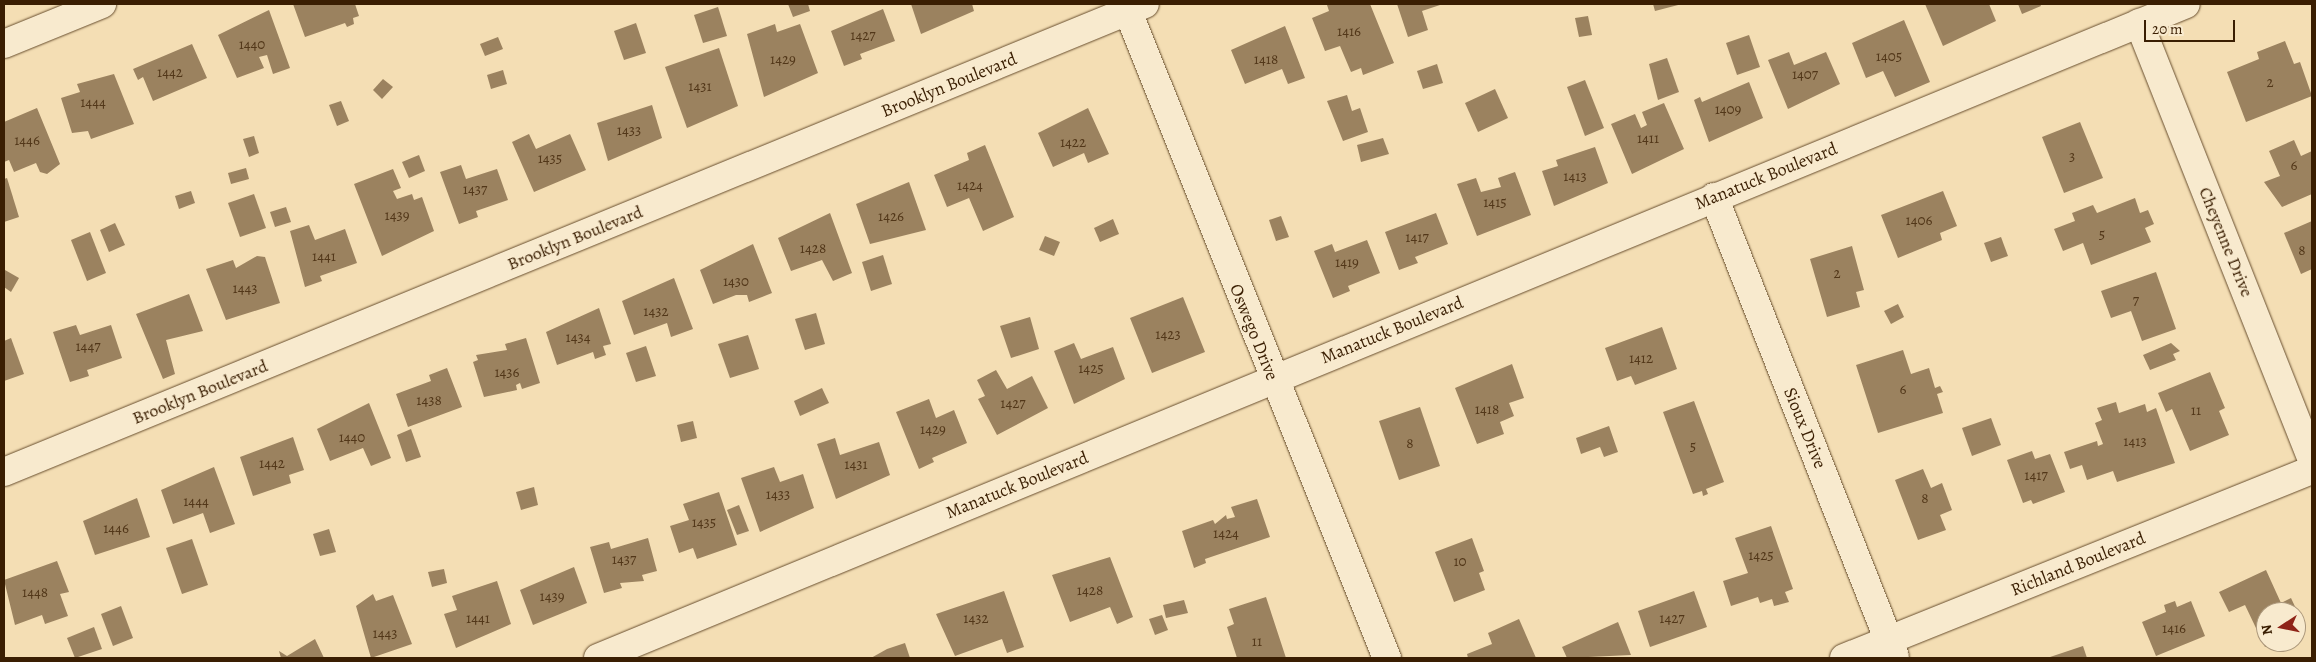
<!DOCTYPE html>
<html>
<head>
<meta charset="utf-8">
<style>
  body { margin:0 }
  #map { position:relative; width:2316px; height:662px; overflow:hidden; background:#f4deb4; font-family:Alegreya,serif }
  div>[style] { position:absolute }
  .building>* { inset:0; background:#9b825f }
  .roads { filter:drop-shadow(0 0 1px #684e2e) drop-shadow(0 0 1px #684e2e) }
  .street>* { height:28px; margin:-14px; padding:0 14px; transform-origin:14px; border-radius:14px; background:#f8eace }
  .secondary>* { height:28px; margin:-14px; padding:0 14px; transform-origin:14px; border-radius:14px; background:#f8eace }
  span { translate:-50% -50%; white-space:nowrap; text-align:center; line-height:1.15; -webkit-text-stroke:4px #f8eace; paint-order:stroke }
  .number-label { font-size:15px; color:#523719 }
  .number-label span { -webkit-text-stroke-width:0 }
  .street-label { font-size:18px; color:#3a1e02 }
  .frame { position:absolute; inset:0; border:5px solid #3a1e02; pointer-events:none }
  .north { position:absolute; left:2256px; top:602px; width:50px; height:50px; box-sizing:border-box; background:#f8eace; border:1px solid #ac987c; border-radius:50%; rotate:259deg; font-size:14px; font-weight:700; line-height:20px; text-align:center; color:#3a1e02 }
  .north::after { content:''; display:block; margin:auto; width:18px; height:22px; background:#8f2418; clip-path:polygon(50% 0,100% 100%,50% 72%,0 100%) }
  .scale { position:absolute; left:2144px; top:20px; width:91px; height:22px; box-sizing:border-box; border:2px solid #3a1e02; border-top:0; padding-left:6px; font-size:15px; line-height:18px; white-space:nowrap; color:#3a1e02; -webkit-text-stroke:4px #f8eace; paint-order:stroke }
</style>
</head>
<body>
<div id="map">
  <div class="building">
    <i style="clip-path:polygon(293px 4px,355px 4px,359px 16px,353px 18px,354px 24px,347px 27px,345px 23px,305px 37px)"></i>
    <i style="clip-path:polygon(788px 4px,808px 4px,810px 11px,793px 17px)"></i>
    <i style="clip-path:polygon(911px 4px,972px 4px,974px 11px,921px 34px)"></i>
    <i style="clip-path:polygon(1331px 4px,1370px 4px,1394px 63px,1363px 75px,1361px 68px,1351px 72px,1340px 46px,1325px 51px,1312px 18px,1329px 11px,1327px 5px)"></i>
    <i style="clip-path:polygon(1397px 4px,1443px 4px,1422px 11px,1428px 30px,1408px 37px)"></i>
    <i style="clip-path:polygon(1653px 4px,1682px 4px,1655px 11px)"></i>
    <i style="clip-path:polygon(1925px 4px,1989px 4px,1996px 21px,1943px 46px)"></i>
    <i style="clip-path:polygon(2018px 4px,2040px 4px,2041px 6px,2022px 14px)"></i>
    <i style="clip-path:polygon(718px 7px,727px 36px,703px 43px,694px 15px)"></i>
    <i style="clip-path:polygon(883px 9px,895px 41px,860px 54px,862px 59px,844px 66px,831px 31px)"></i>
    <i style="clip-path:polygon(269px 10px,290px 68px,273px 74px,267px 55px,259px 57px,264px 68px,237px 78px,218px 35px)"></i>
    <i style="clip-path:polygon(1588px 16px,1592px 35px,1579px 37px,1575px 18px)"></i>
    <i style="clip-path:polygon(1904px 20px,1930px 82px,1895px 97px,1883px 71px,1866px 78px,1852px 43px)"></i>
    <i style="clip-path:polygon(636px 23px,646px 53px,624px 60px,614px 31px)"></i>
    <i style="clip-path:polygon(775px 24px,777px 32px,800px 24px,818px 73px,764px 97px,747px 34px)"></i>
    <i style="clip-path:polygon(1285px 26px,1305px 78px,1288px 84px,1282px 69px,1245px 84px,1231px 50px)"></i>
    <i style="clip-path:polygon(1749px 35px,1760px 67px,1737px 75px,1726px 43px)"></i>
    <i style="clip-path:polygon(498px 37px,503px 49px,485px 56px,480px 44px)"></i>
    <i style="clip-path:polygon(2285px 41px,2294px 64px,2300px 62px,2312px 96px,2246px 122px,2227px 72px,2259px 59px,2257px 52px)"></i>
    <i style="clip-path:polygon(192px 44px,207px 78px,153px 101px,143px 77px,138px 80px,133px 69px)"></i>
    <i style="clip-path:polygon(719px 48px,738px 106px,687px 128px,665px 67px)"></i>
    <i style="clip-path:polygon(1789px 52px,1794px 65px,1826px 52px,1840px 84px,1788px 109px,1768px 60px)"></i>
    <i style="clip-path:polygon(1667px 58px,1679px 92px,1658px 100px,1649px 64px)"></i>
    <i style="clip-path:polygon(1437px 64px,1443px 83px,1423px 89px,1417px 71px)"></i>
    <i style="clip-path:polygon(503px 70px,507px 84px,491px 89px,487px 75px)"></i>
    <i style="clip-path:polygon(114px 74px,134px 124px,91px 139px,88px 131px,72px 133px,61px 98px,80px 92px,77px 84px)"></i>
    <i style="clip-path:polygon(383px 79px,393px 87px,382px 99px,373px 90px)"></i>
    <i style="clip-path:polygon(1585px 80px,1604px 128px,1585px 136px,1567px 87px)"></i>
    <i style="clip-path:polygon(1749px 82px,1763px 118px,1709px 142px,1694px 100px,1700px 97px,1702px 102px)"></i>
    <i style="clip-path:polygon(1495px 89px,1508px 118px,1478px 132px,1465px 103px)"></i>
    <i style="clip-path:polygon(1347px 95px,1352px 111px,1360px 108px,1368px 132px,1343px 141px,1327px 101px)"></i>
    <i style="clip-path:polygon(341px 101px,349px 121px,337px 126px,329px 105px)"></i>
    <i style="clip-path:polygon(1664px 103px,1684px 149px,1632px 174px,1611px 124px,1635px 114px,1641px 128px,1647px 125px,1642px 112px)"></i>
    <i style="clip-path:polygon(652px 105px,662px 138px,608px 161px,597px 123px)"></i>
    <i style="clip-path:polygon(37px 108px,60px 164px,47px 174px,40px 172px,36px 163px,14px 172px,9px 160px,4px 162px,4px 122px)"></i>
    <i style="clip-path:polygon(1088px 108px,1109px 154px,1088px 163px,1084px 153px,1053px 167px,1038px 133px)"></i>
    <i style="clip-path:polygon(2080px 122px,2103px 178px,2064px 193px,2042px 137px)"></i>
    <i style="clip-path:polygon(529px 134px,536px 149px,570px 134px,586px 170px,534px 192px,512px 142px)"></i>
    <i style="clip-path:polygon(254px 136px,259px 153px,249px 157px,243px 139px)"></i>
    <i style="clip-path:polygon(1383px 138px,1389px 154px,1361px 162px,1357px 145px)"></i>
    <i style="clip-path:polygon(2294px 140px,2301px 156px,2312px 151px,2312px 194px,2282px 207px,2264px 182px,2280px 176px,2269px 151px)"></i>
    <i style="clip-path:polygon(985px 145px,1014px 217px,983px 231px,969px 198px,947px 207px,934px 175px,969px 160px,967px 153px)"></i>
    <i style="clip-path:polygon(1595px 147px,1608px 183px,1554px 206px,1542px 171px,1558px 166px,1556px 160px)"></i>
    <i style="clip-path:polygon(419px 155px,425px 171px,409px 178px,402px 162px)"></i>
    <i style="clip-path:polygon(461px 165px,466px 179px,497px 169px,508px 200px,476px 211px,478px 217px,459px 224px,440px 172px)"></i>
    <i style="clip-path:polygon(246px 168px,249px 179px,231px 184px,228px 173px)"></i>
    <i style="clip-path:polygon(393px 169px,401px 188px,393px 191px,397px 199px,412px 194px,414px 200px,422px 197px,434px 231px,382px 256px,354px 184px)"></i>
    <i style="clip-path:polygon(1515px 172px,1531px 215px,1477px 236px,1457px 184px,1476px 178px,1481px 192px,1501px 187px,1498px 178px)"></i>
    <i style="clip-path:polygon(7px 178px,19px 217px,4px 222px,4px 179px)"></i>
    <i style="clip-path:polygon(909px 182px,926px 230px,870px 244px,856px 204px)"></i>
    <i style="clip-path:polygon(191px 191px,195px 203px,179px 209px,175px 196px)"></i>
    <i style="clip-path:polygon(1943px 191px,1957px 226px,1940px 233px,1942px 240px,1898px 258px,1881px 215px)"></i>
    <i style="clip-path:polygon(254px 194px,266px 228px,240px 237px,228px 203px)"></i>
    <i style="clip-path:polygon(2135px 198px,2140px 213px,2148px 210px,2154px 224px,2145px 228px,2151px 242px,2091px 265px,2083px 243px,2063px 251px,2054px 229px,2075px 221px,2072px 213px,2093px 205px,2097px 213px)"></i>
    <i style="clip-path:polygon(286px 207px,291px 222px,275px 227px,270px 212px)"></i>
    <i style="clip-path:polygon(830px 213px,852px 273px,833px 281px,822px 260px,791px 271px,778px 238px)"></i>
    <i style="clip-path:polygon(1436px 213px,1448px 244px,1415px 257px,1418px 263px,1399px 270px,1385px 232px)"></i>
    <i style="clip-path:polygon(1281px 216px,1289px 237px,1276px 241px,1269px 220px)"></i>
    <i style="clip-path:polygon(1113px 219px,1119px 234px,1100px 242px,1094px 228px)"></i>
    <i style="clip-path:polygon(2312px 221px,2312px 269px,2301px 274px,2284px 233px)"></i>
    <i style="clip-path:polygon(115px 223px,125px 245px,109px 252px,100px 230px)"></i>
    <i style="clip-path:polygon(309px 225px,315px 240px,345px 229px,357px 263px,320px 276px,322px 281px,305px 287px,290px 231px)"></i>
    <i style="clip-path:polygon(90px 232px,106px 273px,87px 281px,71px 240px)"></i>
    <i style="clip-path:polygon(1045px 236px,1060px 242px,1054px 256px,1039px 250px)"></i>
    <i style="clip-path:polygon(2001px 237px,2008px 256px,1991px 262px,1984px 243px)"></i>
    <i style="clip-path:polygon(1367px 240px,1380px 273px,1348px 286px,1350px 291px,1333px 298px,1314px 251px,1332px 244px,1335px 252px)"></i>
    <i style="clip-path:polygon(753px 244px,772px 293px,749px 302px,747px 295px,736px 295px,713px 304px,700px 270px)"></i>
    <i style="clip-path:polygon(1852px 246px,1864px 290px,1856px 292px,1860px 307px,1827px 317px,1810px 259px)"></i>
    <i style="clip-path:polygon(883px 255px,892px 284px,871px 291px,862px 262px)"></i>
    <i style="clip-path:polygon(257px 256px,265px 257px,280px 303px,226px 320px,206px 269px,233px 260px,236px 268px)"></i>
    <i style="clip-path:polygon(5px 270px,19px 278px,11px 292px,4px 287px)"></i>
    <i style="clip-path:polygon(2156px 272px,2176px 329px,2142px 341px,2131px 311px,2111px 318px,2101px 291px)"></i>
    <i style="clip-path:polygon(674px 278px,693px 329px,671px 337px,667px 323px,634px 335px,622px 301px)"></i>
    <i style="clip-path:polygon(189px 294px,203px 331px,166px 340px,175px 374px,163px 379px,136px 314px)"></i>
    <i style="clip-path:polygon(1183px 297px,1205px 352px,1152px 373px,1130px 318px)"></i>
    <i style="clip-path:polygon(1898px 304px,1904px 317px,1891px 324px,1884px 311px)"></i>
    <i style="clip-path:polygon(599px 308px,611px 344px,603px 346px,606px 355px,595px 359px,593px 352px,557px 365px,546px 332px)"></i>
    <i style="clip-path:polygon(816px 313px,825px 344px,805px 350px,795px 319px)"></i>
    <i style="clip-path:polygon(1030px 317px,1039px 349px,1011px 358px,1000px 326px)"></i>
    <i style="clip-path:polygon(76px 325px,80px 335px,111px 325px,122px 358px,87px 370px,89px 376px,70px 382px,53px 332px)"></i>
    <i style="clip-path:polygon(1662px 327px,1677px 369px,1635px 385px,1631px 376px,1617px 381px,1605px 348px)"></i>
    <i style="clip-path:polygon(748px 335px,759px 369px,730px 378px,718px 344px)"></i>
    <i style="clip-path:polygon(11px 338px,24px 374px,4px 381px,4px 341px)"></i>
    <i style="clip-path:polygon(526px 338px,540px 383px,522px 389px,520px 383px,516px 385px,517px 390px,484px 397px,473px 362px,478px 360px,476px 355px,507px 350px,505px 344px)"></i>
    <i style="clip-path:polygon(1074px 343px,1081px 359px,1113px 347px,1125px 379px,1074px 404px,1054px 351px)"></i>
    <i style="clip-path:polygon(2171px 343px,2180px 351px,2173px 354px,2176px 360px,2150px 370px,2143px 355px)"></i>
    <i style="clip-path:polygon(646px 346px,656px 376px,636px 382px,626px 353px)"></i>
    <i style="clip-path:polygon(1903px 350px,1911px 374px,1929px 368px,1935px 388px,1940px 386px,1943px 392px,1937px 394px,1943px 413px,1878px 433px,1856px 365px)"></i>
    <i style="clip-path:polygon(1512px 364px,1524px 398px,1509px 403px,1514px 416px,1500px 422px,1504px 434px,1477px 444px,1455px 388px)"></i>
    <i style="clip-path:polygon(447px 368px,462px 407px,408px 427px,396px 394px,431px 381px,429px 375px)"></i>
    <i style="clip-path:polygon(996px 370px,1007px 389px,1032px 376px,1048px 408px,997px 435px,978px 399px,985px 396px,977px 380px)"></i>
    <i style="clip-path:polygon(2210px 372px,2225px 408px,2219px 411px,2229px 435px,2190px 451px,2172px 409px,2166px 412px,2158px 393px)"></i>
    <i style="clip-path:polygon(822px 388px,829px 403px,800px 416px,794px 401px)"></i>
    <i style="clip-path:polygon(929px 399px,936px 418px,954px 410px,967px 443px,932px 458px,934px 462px,919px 469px,896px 412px)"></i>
    <i style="clip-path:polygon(1694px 401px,1724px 482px,1706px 489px,1708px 494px,1703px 496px,1702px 491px,1693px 494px,1663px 412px)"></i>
    <i style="clip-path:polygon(2116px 402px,2119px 413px,2145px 404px,2147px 412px,2156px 408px,2175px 463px,2117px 482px,2113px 471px,2087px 480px,2082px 465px,2070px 469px,2064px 452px,2097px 441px,2098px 446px,2103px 444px,2095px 423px,2102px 420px,2097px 408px)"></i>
    <i style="clip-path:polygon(369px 403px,391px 458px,371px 466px,363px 448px,330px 461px,317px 429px)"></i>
    <i style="clip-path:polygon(1420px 407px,1440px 466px,1399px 480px,1379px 421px)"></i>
    <i style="clip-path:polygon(1991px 418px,2001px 445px,1972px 456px,1962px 428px)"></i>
    <i style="clip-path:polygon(693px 421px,697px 438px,681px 442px,677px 425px)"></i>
    <i style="clip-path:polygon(1609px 426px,1618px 452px,1604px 457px,1600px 447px,1581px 454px,1576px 438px)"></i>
    <i style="clip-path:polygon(411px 429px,421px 457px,406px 462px,397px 435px)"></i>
    <i style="clip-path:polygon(293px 437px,304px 470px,289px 475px,291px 483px,253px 496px,240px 457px)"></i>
    <i style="clip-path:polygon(835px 438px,840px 455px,879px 442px,890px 475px,836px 499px,817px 444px)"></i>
    <i style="clip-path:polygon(2032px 451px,2035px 459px,2050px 454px,2065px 492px,2033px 504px,2031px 500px,2023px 503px,2007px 460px)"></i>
    <i style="clip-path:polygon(214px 467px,235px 524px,210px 533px,203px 513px,173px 524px,161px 490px)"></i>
    <i style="clip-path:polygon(774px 467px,780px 482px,803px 474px,814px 508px,760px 532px,741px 478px)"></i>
    <i style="clip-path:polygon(1923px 469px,1931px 488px,1942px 483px,1952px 510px,1940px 515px,1946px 530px,1918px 540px,1895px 480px)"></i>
    <i style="clip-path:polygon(534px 487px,538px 505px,521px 510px,516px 492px)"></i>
    <i style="clip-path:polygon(719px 492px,737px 545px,697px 559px,693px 548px,679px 553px,670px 526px,689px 520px,683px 504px)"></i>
    <i style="clip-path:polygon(137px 498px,150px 537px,95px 555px,83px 521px)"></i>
    <i style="clip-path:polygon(1257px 499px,1270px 537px,1205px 559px,1206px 563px,1194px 568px,1182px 531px,1213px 520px,1215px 524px,1226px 515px,1227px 519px,1235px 517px,1231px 507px)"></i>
    <i style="clip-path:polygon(739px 505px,749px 531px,737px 535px,727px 510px)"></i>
    <i style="clip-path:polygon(1771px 526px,1793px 589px,1785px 592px,1789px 602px,1774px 606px,1772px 599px,1760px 603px,1758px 597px,1731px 606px,1723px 581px,1748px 573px,1735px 538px)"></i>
    <i style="clip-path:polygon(329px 529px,336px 552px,320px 556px,313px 534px)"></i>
    <i style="clip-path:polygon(648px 538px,657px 571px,642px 575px,644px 581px,620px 583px,622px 588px,604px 593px,590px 547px,609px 542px,611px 549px)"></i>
    <i style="clip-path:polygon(1472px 538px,1484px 571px,1479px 573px,1485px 590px,1454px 602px,1435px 552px)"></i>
    <i style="clip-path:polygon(192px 539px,208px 585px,182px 594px,166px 548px)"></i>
    <i style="clip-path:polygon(1110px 557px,1133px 617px,1117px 624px,1110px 607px,1070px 622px,1052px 575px)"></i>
    <i style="clip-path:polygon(57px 561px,69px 592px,60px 594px,68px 616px,45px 624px,42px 615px,15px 625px,4px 580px)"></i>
    <i style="clip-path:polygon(574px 567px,587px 603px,533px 625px,520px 590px)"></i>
    <i style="clip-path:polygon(444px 569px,447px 583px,432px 587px,428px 572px)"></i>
    <i style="clip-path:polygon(2266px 570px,2281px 603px,2291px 598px,2305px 628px,2296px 633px,2296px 612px,2266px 612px,2266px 642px,2276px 642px,2265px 647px,2245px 605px,2229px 612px,2219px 592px)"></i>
    <i style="clip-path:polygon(497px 581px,511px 624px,456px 648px,444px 614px,457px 610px,452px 596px)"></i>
    <i style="clip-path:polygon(1004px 591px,1024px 647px,1007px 653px,1002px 639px,955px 656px,936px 614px)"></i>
    <i style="clip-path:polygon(1694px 591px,1707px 627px,1650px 647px,1638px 611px)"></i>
    <i style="clip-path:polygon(373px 594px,376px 601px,393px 595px,412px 644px,371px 658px,356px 606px)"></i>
    <i style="clip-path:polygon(1266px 597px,1286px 658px,1237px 658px,1227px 627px,1234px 624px,1229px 609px)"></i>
    <i style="clip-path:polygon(1184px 600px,1188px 613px,1166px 618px,1163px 605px)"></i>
    <i style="clip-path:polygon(2175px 601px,2177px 607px,2191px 601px,2205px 636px,2156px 656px,2142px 622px,2166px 612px,2164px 605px)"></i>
    <i style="clip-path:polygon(121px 606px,133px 638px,113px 646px,101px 614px)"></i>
    <i style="clip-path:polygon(1162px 615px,1168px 630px,1155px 635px,1149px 619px)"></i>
    <i style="clip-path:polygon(1519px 619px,1536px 658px,1468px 658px,1467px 654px,1492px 644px,1488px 633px)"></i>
    <i style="clip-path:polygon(1618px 622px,1631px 655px,1567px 658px,1562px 647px)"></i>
    <i style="clip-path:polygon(94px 627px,102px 649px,75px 658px,67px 638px)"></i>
    <i style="clip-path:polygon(315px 639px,324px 658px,281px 658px,279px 651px,287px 656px)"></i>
    <i style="clip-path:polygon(905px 643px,910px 658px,871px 658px,887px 649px)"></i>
    <i style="clip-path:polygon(2083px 646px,2087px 658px,2047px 658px)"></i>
  </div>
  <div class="roads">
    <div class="street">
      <i style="left:1125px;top:4px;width:705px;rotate:68.17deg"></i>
      <i style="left:2139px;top:23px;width:471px;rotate:68.4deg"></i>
      <i style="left:4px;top:44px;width:106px;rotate:-22.2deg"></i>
      <i style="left:1714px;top:197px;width:493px;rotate:68.5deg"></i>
      <i style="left:4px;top:472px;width:1233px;rotate:-22.3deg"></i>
      <i style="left:1844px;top:658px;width:504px;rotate:-21.89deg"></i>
    </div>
    <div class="secondary">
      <i style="left:598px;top:658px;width:1717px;rotate:-22.38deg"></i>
    </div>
  </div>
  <div class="number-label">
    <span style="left:1349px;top:32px">1416</span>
    <span style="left:863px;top:36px">1427</span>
    <span style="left:252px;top:45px">1440</span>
    <span style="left:1889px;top:57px">1405</span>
    <span style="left:783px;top:60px">1429</span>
    <span style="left:1266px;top:60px">1418</span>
    <span style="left:170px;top:73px">1442</span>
    <span style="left:1805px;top:75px">1407</span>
    <span style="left:2270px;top:83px">2</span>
    <span style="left:700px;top:87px">1431</span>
    <span style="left:93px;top:103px">1444</span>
    <span style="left:1728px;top:110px">1409</span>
    <span style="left:629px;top:131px">1433</span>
    <span style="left:1648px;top:139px">1411</span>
    <span style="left:27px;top:141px">1446</span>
    <span style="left:1073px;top:143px">1422</span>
    <span style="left:2072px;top:157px">3</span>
    <span style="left:550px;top:159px">1435</span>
    <span style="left:2294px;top:166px">6</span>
    <span style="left:1575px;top:177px">1413</span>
    <span style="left:970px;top:186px">1424</span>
    <span style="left:475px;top:190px">1437</span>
    <span style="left:1495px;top:203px">1415</span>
    <span style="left:397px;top:216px">1439</span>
    <span style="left:891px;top:217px">1426</span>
    <span style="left:1919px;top:221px">1406</span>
    <span style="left:2102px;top:235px">5</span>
    <span style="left:1417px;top:238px">1417</span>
    <span style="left:813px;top:249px">1428</span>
    <span style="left:2302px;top:251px">8</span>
    <span style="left:324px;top:257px">1441</span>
    <span style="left:1347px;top:263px">1419</span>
    <span style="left:1837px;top:274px">2</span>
    <span style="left:736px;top:282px">1430</span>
    <span style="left:245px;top:289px">1443</span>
    <span style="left:2136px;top:301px">7</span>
    <span style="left:656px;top:312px">1432</span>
    <span style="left:1168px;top:335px">1423</span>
    <span style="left:578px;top:338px">1434</span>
    <span style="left:88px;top:347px">1447</span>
    <span style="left:1641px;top:359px">1412</span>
    <span style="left:1091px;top:369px">1425</span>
    <span style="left:507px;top:373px">1436</span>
    <span style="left:1903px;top:390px">6</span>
    <span style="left:429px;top:401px">1438</span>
    <span style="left:1013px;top:404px">1427</span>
    <span style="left:1487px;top:410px">1418</span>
    <span style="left:2196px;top:411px">11</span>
    <span style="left:933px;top:430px">1429</span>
    <span style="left:352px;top:438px">1440</span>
    <span style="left:2135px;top:442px">1413</span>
    <span style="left:1410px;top:444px">8</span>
    <span style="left:1693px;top:447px">5</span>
    <span style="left:272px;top:464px">1442</span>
    <span style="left:856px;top:465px">1431</span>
    <span style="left:2036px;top:476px">1417</span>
    <span style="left:778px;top:495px">1433</span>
    <span style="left:1925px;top:499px">8</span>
    <span style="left:196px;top:502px">1444</span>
    <span style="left:704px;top:523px">1435</span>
    <span style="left:116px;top:529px">1446</span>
    <span style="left:1226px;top:534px">1424</span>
    <span style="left:1761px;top:556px">1425</span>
    <span style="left:624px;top:560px">1437</span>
    <span style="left:1460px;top:562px">10</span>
    <span style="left:1090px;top:591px">1428</span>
    <span style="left:35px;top:593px">1448</span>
    <span style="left:552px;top:597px">1439</span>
    <span style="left:478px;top:619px">1441</span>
    <span style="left:976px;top:619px">1432</span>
    <span style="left:1672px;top:619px">1427</span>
    <span style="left:2174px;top:629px">1416</span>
    <span style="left:385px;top:634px">1443</span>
    <span style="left:1257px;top:642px">11</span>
  </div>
  <div class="street-label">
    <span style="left:949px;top:85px;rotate:-22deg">Brooklyn Boulevard</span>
    <span style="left:1766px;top:176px;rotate:-22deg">Manatuck Boulevard</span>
    <span style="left:575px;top:238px;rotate:-22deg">Brooklyn Boulevard</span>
    <span style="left:2226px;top:242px;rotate:68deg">Cheyenne Drive</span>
    <span style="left:1392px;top:330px;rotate:-22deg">Manatuck Boulevard</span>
    <span style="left:1254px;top:332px;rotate:68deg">Oswego Drive</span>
    <span style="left:200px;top:392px;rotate:-22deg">Brooklyn Boulevard</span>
    <span style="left:1805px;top:428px;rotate:68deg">Sioux Drive</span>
    <span style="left:1017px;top:485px;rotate:-22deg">Manatuck Boulevard</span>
    <span style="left:2078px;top:564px;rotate:-22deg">Richland Boulevard</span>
  </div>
  <div class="frame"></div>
  <div class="north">N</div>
  <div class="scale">20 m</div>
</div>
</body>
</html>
